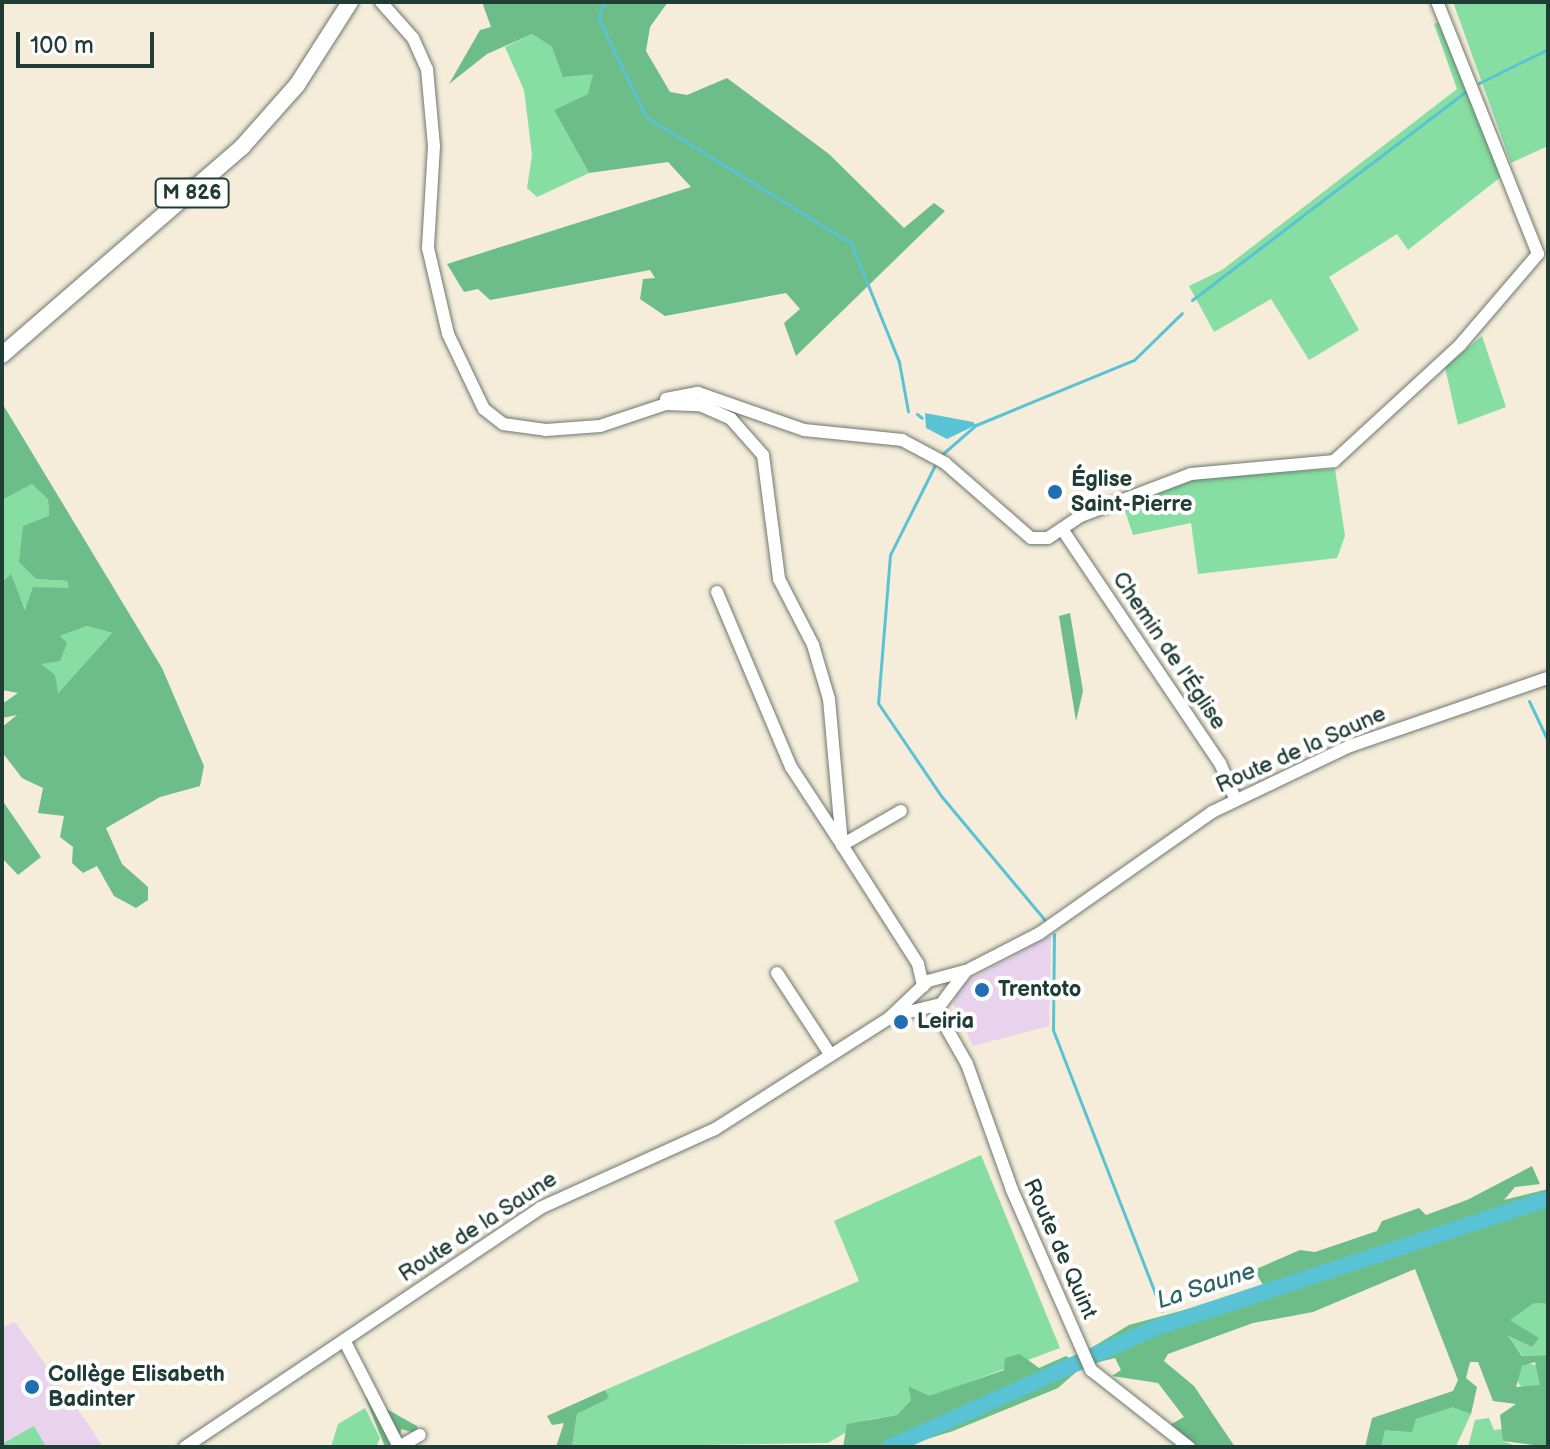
<!DOCTYPE html>
<html>
<head>
<meta charset="utf-8">
<style>
  body { margin:0 }
  #map { position:relative; width:1550px; height:1449px; overflow:hidden; background:#f5ecd9; font-family:"Balsamiq Sans",sans-serif }
  div>[style] { position:absolute }
  .built>* { inset:0; background:#e8d2ee }
  .green>* { inset:0; background:#86dea2 }
  .round { border-radius:50% }
  .forest>* { inset:0; background:#6cbd88 }
  .water>* { inset:0; background:#59c3d5 }
  .stream>* { height:3px; margin:-1.5px; padding:0 1.5px; transform-origin:1.5px; border-radius:1.5px; background:#59c3d5 }
  .river>* { height:16px; margin:-8px; padding:0 8px; transform-origin:8px; border-radius:8px; background:#59c3d5 }
  .roads { filter:drop-shadow(0 0 2px #6a7a6e) drop-shadow(0 0 2px #6a7a6e) }
  .minor>* { height:12px; margin:-6px; padding:0 6px; transform-origin:6px; border-radius:6px; background:#fff }
  .major>* { height:16px; margin:-8px; padding:0 8px; transform-origin:8px; border-radius:8px; background:#fff }
  .dots>* { width:22px; height:22px; translate:-50% -50%; box-sizing:border-box; border:4px solid #fff; border-radius:50% }
  span { translate:-50% -50%; white-space:nowrap; text-align:center; line-height:1.15; -webkit-text-stroke:8px #fff; paint-order:stroke }
  .shield-label span { padding:2px 6px; background:#fff; border:2px solid; border-radius:6px; -webkit-text-stroke-width:0 }
  .shield-label { font-size:20px; color:#1f3d34; font-weight:700 }
  .poi-label { font-size:22px; color:#1f3d34; font-weight:700 }
  .left { translate:0 -50%; text-align:left }
  .street-label { font-size:22px; color:#1f3d34 }
  .water-label { font-size:24px; color:#306564; font-style:italic }
  .frame { position:absolute; inset:0; border:4px solid #1f3d34; pointer-events:none }
  .scale { position:absolute; left:16px; top:32px; width:138px; height:36px; box-sizing:border-box; border:4px solid #1f3d34; border-top:0; padding-left:10px; font-size:24px; line-height:28px; white-space:nowrap; color:#1f3d34; -webkit-text-stroke:6px #fff; paint-order:stroke }
</style>
</head>
<body>
<div id="map">
  <div class="built">
    <i style="clip-path:polygon(1051px 935px,1049px 1026px,973px 1046px,953px 1003px,962px 984px)"></i>
    <i style="clip-path:polygon(15px 1322px,90px 1427px,103px 1447px,2px 1447px,2px 1327px)"></i>
  </div>
  <div class="green">
    <i style="clip-path:polygon(1548px 2px,1548px 146px,1511px 163px,1453px 2px)"></i>
    <i style="clip-path:polygon(1442px 21px,1502px 176px,1408px 250px,1397px 234px,1329px 277px,1359px 330px,1309px 360px,1271px 299px,1214px 332px,1189px 286px,1222px 270px,1457px 89px,1434px 24px)"></i>
    <i style="clip-path:polygon(532px 34px,593px 74px,589px 94px,554px 110px,589px 173px,537px 197px,527px 188px,532px 155px,524px 90px,505px 47px)"></i>
    <i style="clip-path:polygon(1482px 336px,1506px 407px,1458px 425px,1445px 367px)"></i>
    <i style="clip-path:polygon(1335px 469px,1345px 536px,1337px 558px,1198px 574px,1191px 523px,1133px 535px,1123px 505px,1194px 477px)"></i>
    <i style="clip-path:polygon(32px 484px,48px 498px,49px 516px,28px 570px,36px 579px,67px 581px,69px 588px,50px 592px,26px 611px,10px 575px,2px 582px,2px 500px)"></i>
    <i style="clip-path:polygon(87px 626px,112px 633px,57px 694px,41px 665px,60px 636px)"></i>
    <i style="clip-path:polygon(981px 1155px,1060px 1348px,929px 1397px,908px 1386px,911px 1400px,897px 1415px,867px 1420px,828px 1443px,572px 1447px,577px 1414px,608px 1398px,605px 1390px,859px 1281px,834px 1221px)"></i>
    <i style="clip-path:polygon(1534px 1303px,1548px 1304px,1548px 1355px,1523px 1356px,1507px 1336px,1532px 1347px,1538px 1338px,1509px 1320px)"></i>
    <i class="round" style="left:1517px;top:1364px;width:26px;height:26px"></i>
    <i style="clip-path:polygon(1453px 1406px,1471px 1414px,1456px 1446px,1381px 1447px,1384px 1430px)"></i>
    <i style="clip-path:polygon(365px 1408px,380px 1438px,376px 1447px,331px 1447px,338px 1424px)"></i>
    <i style="clip-path:polygon(1489px 1418px,1494px 1430px,1503px 1429px,1503px 1441px,1518px 1447px,1468px 1447px,1475px 1420px)"></i>
    <i style="clip-path:polygon(34px 1426px,46px 1447px,2px 1447px,2px 1444px)"></i>
  </div>
  <div class="forest">
    <i style="clip-path:polygon(482px 2px,668px 2px,650px 27px,646px 51px,670px 92px,687px 95px,727px 78px,829px 154px,904px 228px,934px 203px,945px 211px,796px 356px,784px 323px,800px 309px,786px 293px,665px 316px,640px 299px,643px 279px,655px 278px,650px 270px,490px 300px,478px 289px,464px 292px,447px 264px,691px 187px,668px 162px,589px 173px,554px 110px,588px 94px,593px 74px,563px 77px,552px 47px,532px 34px,487px 54px,449px 84px,480px 30px,491px 27px)"></i>
    <i style="clip-path:polygon(evenodd,2px 403px,162px 668px,204px 766px,200px 786px,160px 797px,106px 828px,122px 864px,148px 887px,148px 900px,136px 908px,114px 896px,97px 866px,83px 873px,72px 863px,73px 847px,60px 837px,64px 816px,38px 813px,43px 788px,22px 778px,2px 752px,2px 727px,17px 715px,2px 718px,2px 704px,18px 693px,2px 690px,2px 582px,11px 574px,25px 610px,33px 587px,69px 588px,67px 581px,36px 579px,19px 562px,23px 526px,49px 516px,48px 499px,32px 484px,2px 500px,2px 403px,87px 626px,112px 633px,58px 693px,55px 675px,41px 664px,60px 661px,67px 643px,60px 636px,87px 626px)"></i>
    <i style="clip-path:polygon(1070px 613px,1083px 691px,1076px 721px,1059px 616px)"></i>
    <i style="clip-path:polygon(2px 800px,41px 857px,18px 875px,2px 858px)"></i>
    <i style="clip-path:polygon(evenodd,1532px 1166px,1540px 1184px,1515px 1187px,1504px 1200px,1548px 1189px,1548px 1304px,1534px 1303px,1510px 1320px,1539px 1338px,1532px 1347px,1508px 1336px,1522px 1356px,1548px 1355px,1548px 1447px,1503px 1441px,1500px 1415px,1516px 1404px,1493px 1401px,1478px 1362px,1470px 1362px,1466px 1378px,1477px 1387px,1471px 1414px,1453px 1407px,1416px 1419px,1412px 1432px,1385px 1430px,1381px 1447px,1365px 1447px,1372px 1418px,1453px 1391px,1458px 1380px,1415px 1269px,1313px 1312px,1253px 1323px,1168px 1354px,1164px 1361px,1194px 1386px,1235px 1447px,1199px 1447px,1168px 1426px,1184px 1417px,1158px 1383px,1112px 1376px,1121px 1370px,1115px 1358px,1095px 1363px,1091px 1348px,1129px 1325px,1265px 1288px,1254px 1270px,1300px 1250px,1315px 1252px,1377px 1231px,1382px 1221px,1419px 1208px,1426px 1215px,1467px 1200px,1532px 1166px,1535px 1362px,1540px 1385px,1516px 1387px,1522px 1366px,1535px 1362px)"></i>
    <i style="clip-path:polygon(1020px 1354px,1039px 1368px,1066px 1356px,1083px 1366px,1058px 1388px,953px 1431px,902px 1447px,843px 1447px,847px 1424px,897px 1415px,911px 1400px,908px 1386px,929px 1396px,1004px 1370px,1005px 1358px)"></i>
    <i style="clip-path:polygon(605px 1390px,609px 1398px,577px 1414px,572px 1447px,556px 1447px,564px 1423px,552px 1425px,547px 1416px)"></i>
    <i style="clip-path:polygon(365px 1397px,417px 1426px,419px 1434px,401px 1429px,399px 1447px,385px 1447px)"></i>
  </div>
  <div class="water">
    <i style="clip-path:polygon(925px 413px,973px 422px,976px 425px,947px 439px,926px 428px)"></i>
  </div>
  <div class="stream">
    <i style="left:604px;top:2px;width:16px;rotate:112deg"></i>
    <i style="left:598px;top:17px;width:111px;rotate:64.4deg"></i>
    <i style="left:646px;top:117px;width:241px;rotate:31.6deg"></i>
    <i style="left:851px;top:243px;width:128px;rotate:68deg"></i>
    <i style="left:899px;top:362px;width:50px;rotate:79.6deg"></i>
    <i style="left:1479px;top:83px;width:77px;rotate:-26.2deg"></i>
    <i style="left:1192px;top:300px;width:345px;rotate:-37.3deg"></i>
    <i style="left:917px;top:414px;width:6px;rotate:39deg"></i>
    <i style="left:939px;top:457px;width:49px;rotate:-40.9deg"></i>
    <i style="left:976px;top:425px;width:171px;rotate:-22.4deg"></i>
    <i style="left:1134px;top:360px;width:67px;rotate:-44.4deg"></i>
    <i style="left:937px;top:461px;width:105px;rotate:116.6deg"></i>
    <i style="left:890px;top:555px;width:148px;rotate:94.6deg"></i>
    <i style="left:878px;top:703px;width:114px;rotate:55.8deg"></i>
    <i style="left:942px;top:797px;width:160px;rotate:50.1deg"></i>
    <i style="left:1529px;top:701px;width:44px;rotate:64.6deg"></i>
    <i style="left:1054px;top:934px;width:96px;rotate:90.6deg"></i>
    <i style="left:1053px;top:1030px;width:301px;rotate:68.8deg"></i>
    <i style="left:1166px;top:1320px;width:4px;rotate:63deg"></i>
  </div>
  <div class="river">
    <i style="left:890px;top:1447px;width:287px;rotate:-24.2deg"></i>
    <i style="left:1152px;top:1329px;width:417px;rotate:-18.2deg"></i>
  </div>
  <div class="roads">
    <div class="minor">
      <i style="left:381px;top:2px;width:48px;rotate:48.4deg"></i>
      <i style="left:413px;top:38px;width:34px;rotate:66deg"></i>
      <i style="left:427px;top:69px;width:77px;rotate:84.8deg"></i>
      <i style="left:434px;top:146px;width:102px;rotate:93.4deg"></i>
      <i style="left:428px;top:248px;width:88px;rotate:76.9deg"></i>
      <i style="left:448px;top:334px;width:83px;rotate:64.4deg"></i>
      <i style="left:484px;top:409px;width:24px;rotate:38deg"></i>
      <i style="left:503px;top:424px;width:43px;rotate:7.9deg"></i>
      <i style="left:546px;top:430px;width:54px;rotate:-4.2deg"></i>
      <i style="left:600px;top:426px;width:70px;rotate:-18.4deg"></i>
      <i style="left:666px;top:404px;width:34px;rotate:2deg"></i>
      <i style="left:700px;top:405px;width:34px;rotate:24deg"></i>
      <i style="left:731px;top:419px;width:48px;rotate:48.4deg"></i>
      <i style="left:763px;top:455px;width:125px;rotate:82.6deg"></i>
      <i style="left:779px;top:579px;width:74px;rotate:62.7deg"></i>
      <i style="left:813px;top:645px;width:56px;rotate:73.5deg"></i>
      <i style="left:829px;top:699px;width:147px;rotate:84.9deg"></i>
      <i style="left:842px;top:845px;width:141px;rotate:57.4deg"></i>
      <i style="left:918px;top:964px;width:23px;rotate:77deg"></i>
      <i style="left:666px;top:399px;width:33px;rotate:-11deg"></i>
      <i style="left:698px;top:393px;width:112px;rotate:19.2deg"></i>
      <i style="left:804px;top:430px;width:99px;rotate:5.8deg"></i>
      <i style="left:902px;top:440px;width:49px;rotate:28.1deg"></i>
      <i style="left:945px;top:463px;width:114px;rotate:41.1deg"></i>
      <i style="left:1031px;top:538px;width:17px"></i>
      <i style="left:1048px;top:538px;width:40px;rotate:-34deg"></i>
      <i style="left:1081px;top:516px;width:118px;rotate:-20.9deg"></i>
      <i style="left:1191px;top:474px;width:144px;rotate:-5.2deg"></i>
      <i style="left:1334px;top:461px;width:171px;rotate:-42.6deg"></i>
      <i style="left:1460px;top:345px;width:120px;rotate:-49.4deg"></i>
      <i style="left:1538px;top:254px;width:271px;rotate:-111.8deg"></i>
      <i style="left:1062px;top:529px;width:282px;rotate:56deg"></i>
      <i style="left:1220px;top:763px;width:39px;rotate:67deg"></i>
      <i style="left:717px;top:592px;width:190px;rotate:67.1deg"></i>
      <i style="left:791px;top:767px;width:93px;rotate:56.8deg"></i>
      <i style="left:842px;top:845px;width:68px;rotate:-30deg"></i>
      <i style="left:777px;top:973px;width:97px;rotate:56.8deg"></i>
      <i style="left:934px;top:1006px;width:67px;rotate:60.4deg"></i>
      <i style="left:967px;top:1064px;width:134px;rotate:70.3deg"></i>
      <i style="left:1012px;top:1190px;width:197px;rotate:66.3deg"></i>
      <i style="left:1091px;top:1370px;width:125px;rotate:38.2deg"></i>
      <i style="left:900px;top:1014px;width:42px;rotate:-13.7deg"></i>
      <i style="left:941px;top:1004px;width:41px;rotate:-52.9deg"></i>
      <i style="left:344px;top:1340px;width:120px;rotate:62.8deg"></i>
      <i style="left:399px;top:1447px;width:24px;rotate:-30deg"></i>
      <i style="left:185px;top:1447px;width:428px;rotate:-33.9deg"></i>
      <i style="left:540px;top:1208px;width:192px;rotate:-24.3deg"></i>
      <i style="left:715px;top:1129px;width:206px;rotate:-32.5deg"></i>
      <i style="left:889px;top:1018px;width:54px;rotate:-43.5deg"></i>
      <i style="left:928px;top:981px;width:39px;rotate:-15deg"></i>
      <i style="left:966px;top:971px;width:83px;rotate:-27.2deg"></i>
      <i style="left:1040px;top:933px;width:210px;rotate:-35.1deg"></i>
      <i style="left:1212px;top:812px;width:153px;rotate:-25.6deg"></i>
      <i style="left:1350px;top:746px;width:209px;rotate:-19deg"></i>
    </div>
    <div class="major">
      <i style="left:2px;top:355px;width:318px;rotate:-40.9deg"></i>
      <i style="left:242px;top:147px;width:83px;rotate:-48.4deg"></i>
      <i style="left:297px;top:85px;width:98px;rotate:-57.4deg"></i>
    </div>
  </div>
  <div class="dots">
    <i style="left:1055px;top:492px;background:#1f6fb2"></i>
    <i style="left:982px;top:990px;background:#1f6fb2"></i>
    <i style="left:901px;top:1022px;background:#1f6fb2"></i>
    <i style="left:32px;top:1387px;background:#1f6fb2"></i>
  </div>
  <div class="shield-label">
    <span style="left:192px;top:193px">M 826</span>
  </div>
  <div class="poi-label">
    <span class="left" style="left:1071px;top:492px">Église<br>Saint-Pierre</span>
    <span class="left" style="left:998px;top:990px">Trentoto</span>
    <span class="left" style="left:917px;top:1022px">Leiria</span>
    <span class="left" style="left:48px;top:1387px">Collège Elisabeth<br>Badinter</span>
  </div>
  <div class="street-label">
    <span style="left:1169px;top:651px;rotate:56deg">Chemin de l'Église</span>
    <span style="left:1301px;top:750px;rotate:-24deg">Route de la Saune</span>
    <span style="left:478px;top:1227px;rotate:-33deg">Route de la Saune</span>
    <span style="left:1060px;top:1249px;rotate:66deg">Route de Quint</span>
  </div>
  <div class="water-label">
    <span style="left:1206px;top:1286px;rotate:-18deg">La Saune</span>
  </div>
  <div class="frame"></div>
  <div class="scale">100 m</div>
</div>
</body>
</html>
